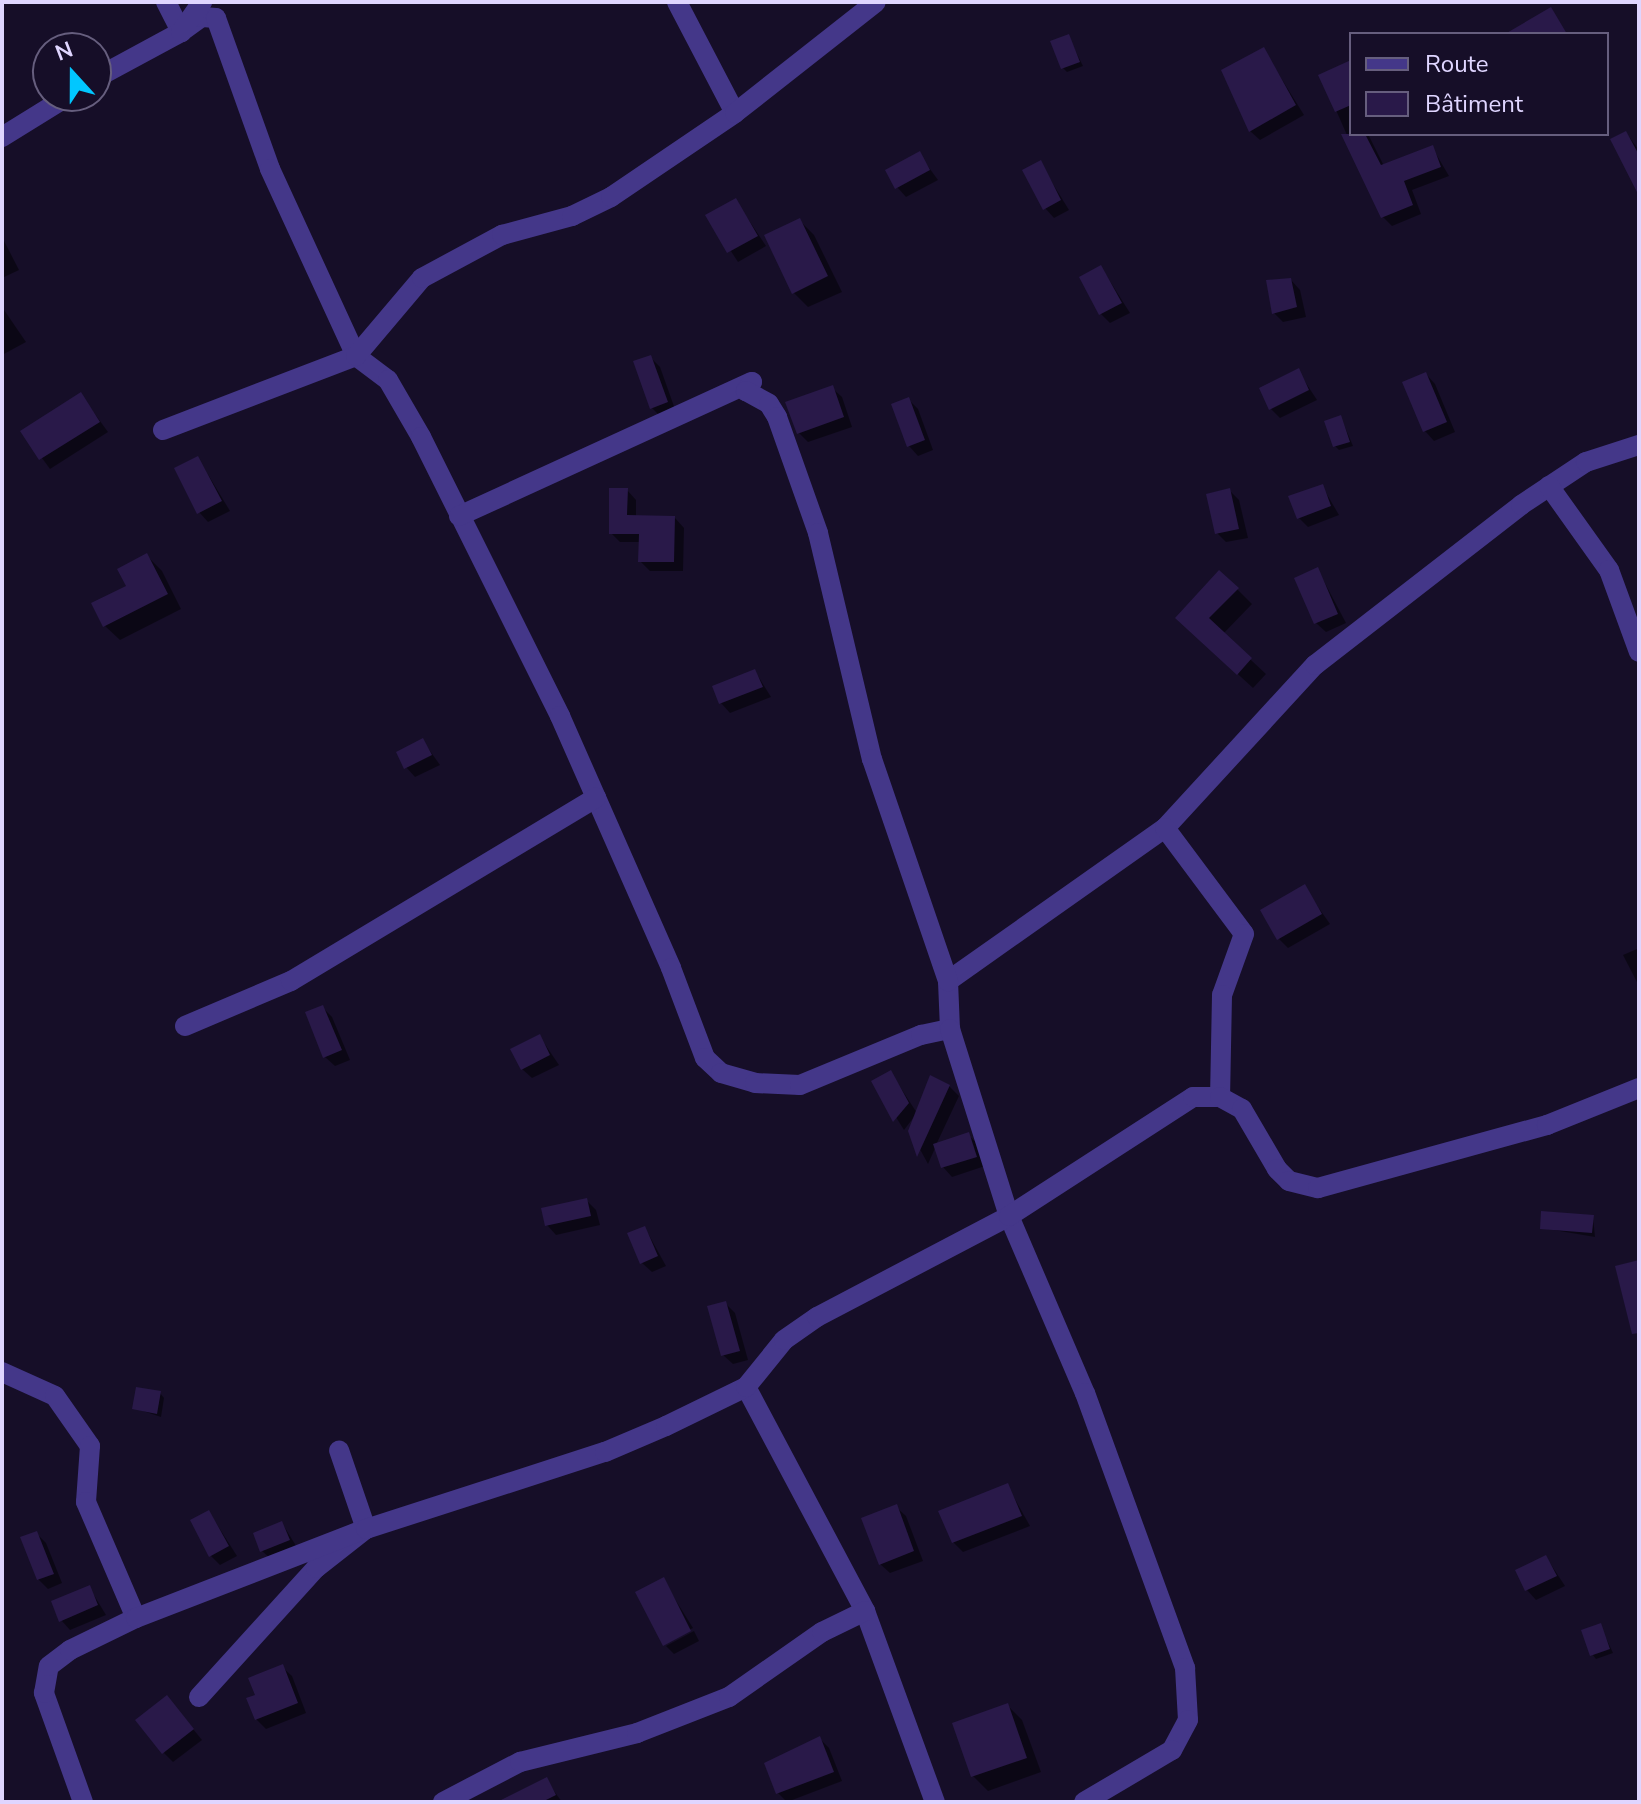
<!DOCTYPE html>
<html>
<head>
<meta charset="utf-8">
<style>
  body { margin:0 }
  #map { position:relative; width:1641px; height:1804px; overflow:hidden; background:#160e28; font-family:"Nunito Sans",sans-serif }
  div>[style] { position:absolute }
  .shadow>* { inset:0; background:#0007 }
  .building>* { inset:0; background:#291949 }
  .minor>* { height:20px; margin:-10px; padding:0 10px; transform-origin:10px; border-radius:10px; background:#443789 }
  span { translate:-50% -50%; white-space:nowrap; text-align:center; line-height:1.15; -webkit-text-stroke:6px #160e28; paint-order:stroke }
  .frame { position:absolute; inset:0; border:4px solid #dfd5ff; pointer-events:none }
  .legend { position:absolute; left:1349px; top:32px; width:260px; height:104px; box-sizing:border-box; background:#160e28; border:2px solid #665e7e; margin:0; padding:10px 14px; list-style:none; font-size:24px; color:#dfd5ff }
  .legend li { display:flex; align-items:center; gap:16px; height:40px }
  .legend b { width:40px; border:2px solid #665e7e }
  .north { position:absolute; left:32px; top:32px; width:80px; height:80px; box-sizing:border-box; background:#160e28; border:2px solid #665e7e; border-radius:50%; rotate:339deg; font-size:22px; font-weight:700; line-height:32px; text-align:center; color:#dfd5ff }
  .north::after { content:''; display:block; margin:auto; width:28px; height:36px; background:#01c7ff; clip-path:polygon(50% 0,100% 100%,50% 72%,0 100%) }
</style>
</head>
<body>
<div id="map">
  <div class="shadow">
    <i style="clip-path:polygon(1068px 36px,1083px 66px,1067px 72px,1063px 68px)"></i>
    <i style="clip-path:polygon(1263px 49px,1304px 115px,1260px 140px,1250px 131px)"></i>
    <i style="clip-path:polygon(1351px 62px,1351px 134px,1368px 134px,1384px 166px,1432px 147px,1449px 176px,1412px 190px,1421px 214px,1392px 226px,1383px 217px,1321px 76px)"></i>
    <i style="clip-path:polygon(1626px 133px,1639px 150px,1639px 183px)"></i>
    <i style="clip-path:polygon(919px 154px,938px 180px,906px 197px,897px 187px)"></i>
    <i style="clip-path:polygon(1040px 163px,1069px 210px,1054px 218px,1045px 208px)"></i>
    <i style="clip-path:polygon(736px 201px,766px 246px,738px 262px,708px 216px)"></i>
    <i style="clip-path:polygon(799px 220px,814px 235px,842px 292px,808px 307px,794px 293px)"></i>
    <i style="clip-path:polygon(2px 237px,19px 270px,2px 278px)"></i>
    <i style="clip-path:polygon(1101px 267px,1130px 313px,1110px 323px,1101px 314px)"></i>
    <i style="clip-path:polygon(1291px 280px,1300px 290px,1306px 317px,1283px 322px,1274px 313px)"></i>
    <i style="clip-path:polygon(2px 307px,26px 342px,2px 355px)"></i>
    <i style="clip-path:polygon(650px 357px,660px 367px,676px 412px,661px 417px,652px 408px)"></i>
    <i style="clip-path:polygon(1298px 371px,1317px 400px,1280px 418px,1271px 409px)"></i>
    <i style="clip-path:polygon(1426px 374px,1435px 384px,1455px 432px,1434px 441px,1425px 431px)"></i>
    <i style="clip-path:polygon(832px 388px,842px 397px,852px 427px,808px 442px,799px 433px)"></i>
    <i style="clip-path:polygon(81px 395px,108px 432px,50px 469px,23px 432px)"></i>
    <i style="clip-path:polygon(908px 399px,918px 409px,933px 450px,918px 456px,909px 446px)"></i>
    <i style="clip-path:polygon(1341px 418px,1353px 446px,1339px 450px,1335px 446px)"></i>
    <i style="clip-path:polygon(198px 458px,230px 511px,208px 522px,199px 512px)"></i>
    <i style="clip-path:polygon(1322px 486px,1339px 515px,1308px 527px,1298px 517px)"></i>
    <i style="clip-path:polygon(627px 490px,636px 500px,636px 517px,675px 518px,684px 528px,683px 571px,650px 571px,640px 561px,641px 542px,620px 542px,611px 533px)"></i>
    <i style="clip-path:polygon(1230px 491px,1239px 500px,1248px 538px,1226px 542px,1217px 533px)"></i>
    <i style="clip-path:polygon(147px 556px,162px 571px,181px 609px,120px 640px,105px 626px)"></i>
    <i style="clip-path:polygon(1318px 570px,1346px 623px,1326px 632px,1316px 623px)"></i>
    <i style="clip-path:polygon(1237px 589px,1252px 604px,1223px 634px,1266px 674px,1253px 688px,1193px 633px)"></i>
    <i style="clip-path:polygon(755px 671px,771px 697px,730px 713px,721px 703px)"></i>
    <i style="clip-path:polygon(423px 741px,440px 765px,415px 777px,406px 767px)"></i>
    <i style="clip-path:polygon(1304px 887px,1330px 924px,1288px 948px,1278px 938px)"></i>
    <i style="clip-path:polygon(1637px 949px,1639px 951px,1638px 984px,1623px 955px)"></i>
    <i style="clip-path:polygon(322px 1007px,332px 1017px,350px 1060px,335px 1066px,325px 1057px)"></i>
    <i style="clip-path:polygon(540px 1037px,559px 1065px,532px 1078px,522px 1069px)"></i>
    <i style="clip-path:polygon(891px 1073px,917px 1113px,949px 1086px,959px 1096px,936px 1145px,968px 1135px,978px 1144px,985px 1166px,952px 1177px,943px 1167px,936px 1146px,928px 1164px,910px 1131px,914px 1117px,904px 1130px,874px 1082px)"></i>
    <i style="clip-path:polygon(587px 1201px,596px 1210px,600px 1225px,556px 1235px,547px 1225px)"></i>
    <i style="clip-path:polygon(1593px 1217px,1595px 1237px,1542px 1228px)"></i>
    <i style="clip-path:polygon(645px 1228px,666px 1266px,652px 1272px,642px 1263px)"></i>
    <i style="clip-path:polygon(725px 1303px,735px 1313px,748px 1360px,733px 1364px,723px 1355px)"></i>
    <i style="clip-path:polygon(160px 1393px,164px 1398px,161px 1417px,134px 1408px)"></i>
    <i style="clip-path:polygon(1007px 1485px,1030px 1526px,963px 1552px,953px 1542px)"></i>
    <i style="clip-path:polygon(896px 1507px,906px 1516px,923px 1561px,890px 1573px,880px 1564px)"></i>
    <i style="clip-path:polygon(209px 1512px,237px 1556px,220px 1565px,211px 1556px)"></i>
    <i style="clip-path:polygon(282px 1523px,298px 1549px,272px 1560px,262px 1551px)"></i>
    <i style="clip-path:polygon(36px 1533px,46px 1543px,62px 1583px,48px 1589px,38px 1579px)"></i>
    <i style="clip-path:polygon(1546px 1557px,1565px 1586px,1536px 1600px,1527px 1590px)"></i>
    <i style="clip-path:polygon(663px 1580px,693px 1628px,665px 1642px)"></i>
    <i style="clip-path:polygon(89px 1587px,106px 1615px,70px 1630px,61px 1620px)"></i>
    <i style="clip-path:polygon(1600px 1625px,1613px 1653px,1596px 1659px,1592px 1654px)"></i>
    <i style="clip-path:polygon(694px 1631px,699px 1641px,674px 1654px,666px 1646px)"></i>
    <i style="clip-path:polygon(282px 1667px,292px 1676px,306px 1713px,266px 1729px,256px 1719px,258px 1696px)"></i>
    <i style="clip-path:polygon(1007px 1705px,1022px 1720px,1041px 1772px,988px 1791px,973px 1776px)"></i>
    <i style="clip-path:polygon(176px 1708px,202px 1740px,173px 1762px,164px 1753px)"></i>
    <i style="clip-path:polygon(820px 1739px,829px 1748px,842px 1781px,787px 1802px,778px 1793px)"></i>
    <i style="clip-path:polygon(546px 1780px,562px 1802px,515px 1802px)"></i>
  </div>
  <div class="building">
    <i style="clip-path:polygon(1551px 7px,1567px 34px,1505px 34px)"></i>
    <i style="clip-path:polygon(1069px 34px,1080px 62px,1061px 69px,1050px 41px)"></i>
    <i style="clip-path:polygon(1264px 47px,1296px 105px,1249px 132px,1221px 70px)"></i>
    <i style="clip-path:polygon(1351px 60px,1351px 105px,1335px 112px,1318px 75px)"></i>
    <i style="clip-path:polygon(1626px 131px,1639px 155px,1639px 196px,1610px 139px)"></i>
    <i style="clip-path:polygon(1341px 134px,1365px 134px,1381px 165px,1433px 145px,1441px 167px,1404px 181px,1413px 205px,1381px 218px)"></i>
    <i style="clip-path:polygon(920px 151px,930px 170px,895px 189px,885px 170px)"></i>
    <i style="clip-path:polygon(1041px 160px,1061px 200px,1043px 210px,1022px 170px)"></i>
    <i style="clip-path:polygon(736px 198px,758px 236px,727px 253px,705px 215px)"></i>
    <i style="clip-path:polygon(800px 218px,828px 276px,792px 294px,764px 235px)"></i>
    <i style="clip-path:polygon(1101px 265px,1122px 303px,1099px 315px,1079px 277px)"></i>
    <i style="clip-path:polygon(1291px 278px,1297px 307px,1272px 314px,1266px 280px)"></i>
    <i style="clip-path:polygon(651px 355px,668px 402px,650px 409px,633px 361px)"></i>
    <i style="clip-path:polygon(1299px 368px,1309px 390px,1269px 410px,1259px 388px)"></i>
    <i style="clip-path:polygon(1426px 372px,1447px 422px,1423px 432px,1402px 382px)"></i>
    <i style="clip-path:polygon(833px 385px,844px 417px,797px 434px,785px 402px)"></i>
    <i style="clip-path:polygon(81px 392px,100px 422px,39px 460px,20px 431px)"></i>
    <i style="clip-path:polygon(909px 397px,925px 440px,907px 447px,891px 404px)"></i>
    <i style="clip-path:polygon(1341px 415px,1350px 442px,1333px 447px,1324px 421px)"></i>
    <i style="clip-path:polygon(198px 456px,222px 501px,197px 514px,174px 468px)"></i>
    <i style="clip-path:polygon(1323px 484px,1331px 506px,1297px 519px,1288px 496px)"></i>
    <i style="clip-path:polygon(609px 488px,628px 488px,627px 515px,675px 516px,674px 562px,638px 562px,639px 534px,609px 534px)"></i>
    <i style="clip-path:polygon(1230px 488px,1239px 529px,1215px 534px,1206px 494px)"></i>
    <i style="clip-path:polygon(147px 553px,168px 594px,103px 627px,91px 603px,126px 586px,117px 569px)"></i>
    <i style="clip-path:polygon(1318px 567px,1338px 614px,1314px 624px,1294px 578px)"></i>
    <i style="clip-path:polygon(1219px 570px,1239px 588px,1209px 618px,1252px 658px,1237px 675px,1175px 618px)"></i>
    <i style="clip-path:polygon(755px 669px,763px 687px,719px 704px,712px 686px)"></i>
    <i style="clip-path:polygon(423px 738px,432px 755px,404px 769px,396px 752px)"></i>
    <i style="clip-path:polygon(1305px 884px,1322px 914px,1277px 940px,1260px 910px)"></i>
    <i style="clip-path:polygon(323px 1005px,342px 1050px,323px 1058px,305px 1012px)"></i>
    <i style="clip-path:polygon(540px 1034px,550px 1055px,521px 1070px,510px 1049px)"></i>
    <i style="clip-path:polygon(891px 1070px,909px 1103px,893px 1122px,871px 1081px)"></i>
    <i style="clip-path:polygon(930px 1075px,950px 1085px,917px 1157px,908px 1131px)"></i>
    <i style="clip-path:polygon(969px 1132px,977px 1157px,941px 1168px,933px 1144px)"></i>
    <i style="clip-path:polygon(587px 1198px,591px 1216px,545px 1226px,541px 1208px)"></i>
    <i style="clip-path:polygon(1541px 1211px,1594px 1215px,1592px 1233px,1540px 1229px)"></i>
    <i style="clip-path:polygon(645px 1226px,658px 1256px,640px 1264px,627px 1233px)"></i>
    <i style="clip-path:polygon(1639px 1260px,1639px 1333px,1632px 1334px,1615px 1266px)"></i>
    <i style="clip-path:polygon(726px 1301px,740px 1351px,721px 1356px,707px 1306px)"></i>
    <i style="clip-path:polygon(136px 1387px,161px 1391px,157px 1414px,132px 1409px)"></i>
    <i style="clip-path:polygon(1008px 1483px,1022px 1516px,952px 1543px,938px 1511px)"></i>
    <i style="clip-path:polygon(897px 1504px,914px 1551px,879px 1565px,861px 1518px)"></i>
    <i style="clip-path:polygon(209px 1510px,229px 1546px,209px 1557px,190px 1520px)"></i>
    <i style="clip-path:polygon(282px 1521px,290px 1540px,260px 1552px,253px 1533px)"></i>
    <i style="clip-path:polygon(37px 1531px,54px 1574px,37px 1580px,20px 1537px)"></i>
    <i style="clip-path:polygon(1546px 1555px,1557px 1576px,1525px 1591px,1515px 1570px)"></i>
    <i style="clip-path:polygon(664px 1577px,691px 1631px,663px 1646px,635px 1592px)"></i>
    <i style="clip-path:polygon(90px 1585px,98px 1605px,59px 1622px,51px 1601px)"></i>
    <i style="clip-path:polygon(1601px 1623px,1610px 1649px,1590px 1656px,1581px 1630px)"></i>
    <i style="clip-path:polygon(283px 1664px,298px 1703px,255px 1720px,246px 1698px,255px 1695px,248px 1678px)"></i>
    <i style="clip-path:polygon(167px 1695px,194px 1729px,162px 1754px,135px 1720px)"></i>
    <i style="clip-path:polygon(1008px 1703px,1027px 1758px,971px 1777px,952px 1723px)"></i>
    <i style="clip-path:polygon(820px 1736px,834px 1772px,776px 1794px,764px 1763px)"></i>
    <i style="clip-path:polygon(547px 1777px,556px 1795px,542px 1802px,497px 1802px)"></i>
  </div>
  <div class="minor">
    <i style="left:166px;top:2px;width:34px;rotate:63deg"></i>
    <i style="left:181px;top:32px;width:26px;rotate:-36deg"></i>
    <i style="left:202px;top:17px;width:14px;rotate:4deg"></i>
    <i style="left:216px;top:18px;width:160px;rotate:70.3deg"></i>
    <i style="left:270px;top:169px;width:206px;rotate:65.3deg"></i>
    <i style="left:356px;top:356px;width:40px;rotate:37deg"></i>
    <i style="left:388px;top:380px;width:66px;rotate:59.9deg"></i>
    <i style="left:421px;top:437px;width:312px;rotate:63.5deg"></i>
    <i style="left:560px;top:716px;width:275px;rotate:66.2deg"></i>
    <i style="left:671px;top:968px;width:96px;rotate:69.3deg"></i>
    <i style="left:705px;top:1058px;width:22px;rotate:43deg"></i>
    <i style="left:721px;top:1073px;width:35px;rotate:16deg"></i>
    <i style="left:755px;top:1083px;width:45px;rotate:2.5deg"></i>
    <i style="left:800px;top:1085px;width:131px;rotate:-22.5deg"></i>
    <i style="left:921px;top:1035px;width:30px;rotate:-12deg"></i>
    <i style="left:950px;top:1029px;width:48px;rotate:-92.4deg"></i>
    <i style="left:948px;top:981px;width:266px;rotate:-35.2deg"></i>
    <i style="left:1165px;top:828px;width:222px;rotate:-47.4deg"></i>
    <i style="left:1315px;top:665px;width:261px;rotate:-37.8deg"></i>
    <i style="left:1521px;top:505px;width:78px;rotate:-33.5deg"></i>
    <i style="left:1586px;top:462px;width:56px;rotate:-17.8deg"></i>
    <i style="left:677px;top:2px;width:125px;rotate:62.4deg"></i>
    <i style="left:96px;top:78px;width:97px;rotate:-28.4deg"></i>
    <i style="left:181px;top:32px;width:37px;rotate:-55deg"></i>
    <i style="left:2px;top:137px;width:78px;rotate:-31.8deg"></i>
    <i style="left:163px;top:430px;width:207px;rotate:-21deg"></i>
    <i style="left:356px;top:356px;width:102px;rotate:-49.8deg"></i>
    <i style="left:422px;top:278px;width:91px;rotate:-28.3deg"></i>
    <i style="left:502px;top:235px;width:73px;rotate:-15.2deg"></i>
    <i style="left:572px;top:216px;width:43px;rotate:-26deg"></i>
    <i style="left:611px;top:197px;width:150px;rotate:-34.1deg"></i>
    <i style="left:735px;top:113px;width:179px;rotate:-38.2deg"></i>
    <i style="left:1549px;top:486px;width:103px;rotate:54.5deg"></i>
    <i style="left:1609px;top:570px;width:87px;rotate:69.9deg"></i>
    <i style="left:459px;top:516px;width:322px;rotate:-24.6deg"></i>
    <i style="left:752px;top:382px;width:11px;rotate:124deg"></i>
    <i style="left:746px;top:391px;width:26px;rotate:29deg"></i>
    <i style="left:769px;top:404px;width:15px;rotate:58deg"></i>
    <i style="left:777px;top:417px;width:123px;rotate:70.5deg"></i>
    <i style="left:818px;top:533px;width:232px;rotate:76.6deg"></i>
    <i style="left:872px;top:759px;width:235px;rotate:71.1deg"></i>
    <i style="left:1165px;top:828px;width:132px;rotate:53.3deg"></i>
    <i style="left:1244px;top:934px;width:65px;rotate:109.8deg"></i>
    <i style="left:1222px;top:995px;width:102px;rotate:91.1deg"></i>
    <i style="left:185px;top:1026px;width:115px;rotate:-23deg"></i>
    <i style="left:291px;top:981px;width:356px;rotate:-31deg"></i>
    <i style="left:950px;top:1029px;width:196px;rotate:72.5deg"></i>
    <i style="left:1009px;top:1216px;width:193px;rotate:66.8deg"></i>
    <i style="left:1085px;top:1393px;width:293px;rotate:70deg"></i>
    <i style="left:1185px;top:1668px;width:52px;rotate:86.7deg"></i>
    <i style="left:1188px;top:1720px;width:34px;rotate:118deg"></i>
    <i style="left:1172px;top:1750px;width:102px;rotate:149.4deg"></i>
    <i style="left:2px;top:1372px;width:58px;rotate:24.4deg"></i>
    <i style="left:55px;top:1396px;width:61px;rotate:55deg"></i>
    <i style="left:90px;top:1446px;width:56px;rotate:94.1deg"></i>
    <i style="left:86px;top:1502px;width:126px;rotate:66.7deg"></i>
    <i style="left:746px;top:1387px;width:254px;rotate:62deg"></i>
    <i style="left:865px;top:1611px;width:203px;rotate:69.9deg"></i>
    <i style="left:199px;top:1697px;width:174px;rotate:-47.8deg"></i>
    <i style="left:316px;top:1568px;width:63px;rotate:-38deg"></i>
    <i style="left:366px;top:1529px;width:83px;rotate:-108.9deg"></i>
    <i style="left:83px;top:1802px;width:116px;rotate:-109.7deg"></i>
    <i style="left:44px;top:1693px;width:27px;rotate:-80deg"></i>
    <i style="left:49px;top:1666px;width:26px;rotate:-37deg"></i>
    <i style="left:70px;top:1650px;width:73px;rotate:-25.9deg"></i>
    <i style="left:136px;top:1618px;width:247px;rotate:-21.2deg"></i>
    <i style="left:366px;top:1529px;width:251px;rotate:-17.9deg"></i>
    <i style="left:605px;top:1452px;width:66px;rotate:-23.1deg"></i>
    <i style="left:666px;top:1426px;width:89px;rotate:-26deg"></i>
    <i style="left:746px;top:1387px;width:60px;rotate:-51deg"></i>
    <i style="left:784px;top:1340px;width:40px;rotate:-34.9deg"></i>
    <i style="left:817px;top:1317px;width:217px;rotate:-27.7deg"></i>
    <i style="left:1009px;top:1216px;width:219px;rotate:-32.9deg"></i>
    <i style="left:1193px;top:1097px;width:27px"></i>
    <i style="left:1220px;top:1097px;width:25px;rotate:29deg"></i>
    <i style="left:1242px;top:1109px;width:69px;rotate:59.7deg"></i>
    <i style="left:1277px;top:1169px;width:17px;rotate:45deg"></i>
    <i style="left:1289px;top:1181px;width:30px;rotate:14deg"></i>
    <i style="left:1318px;top:1188px;width:238px;rotate:-15.4deg"></i>
    <i style="left:1547px;top:1125px;width:99px;rotate:-21.9deg"></i>
    <i style="left:443px;top:1802px;width:87px;rotate:-27.5deg"></i>
    <i style="left:520px;top:1762px;width:121px;rotate:-13.9deg"></i>
    <i style="left:637px;top:1733px;width:99px;rotate:-21.4deg"></i>
    <i style="left:729px;top:1697px;width:113px;rotate:-35deg"></i>
    <i style="left:822px;top:1632px;width:48px;rotate:-26deg"></i>
  </div>
  <div class="frame"></div>
  <ul class="legend">
  <li><b style="height:10px;background:#443789"></b>Route</li>
  <li><b style="height:22px;background:#291949"></b>Bâtiment</li>
  </ul>
  <div class="north">N</div>
</div>
</body>
</html>
